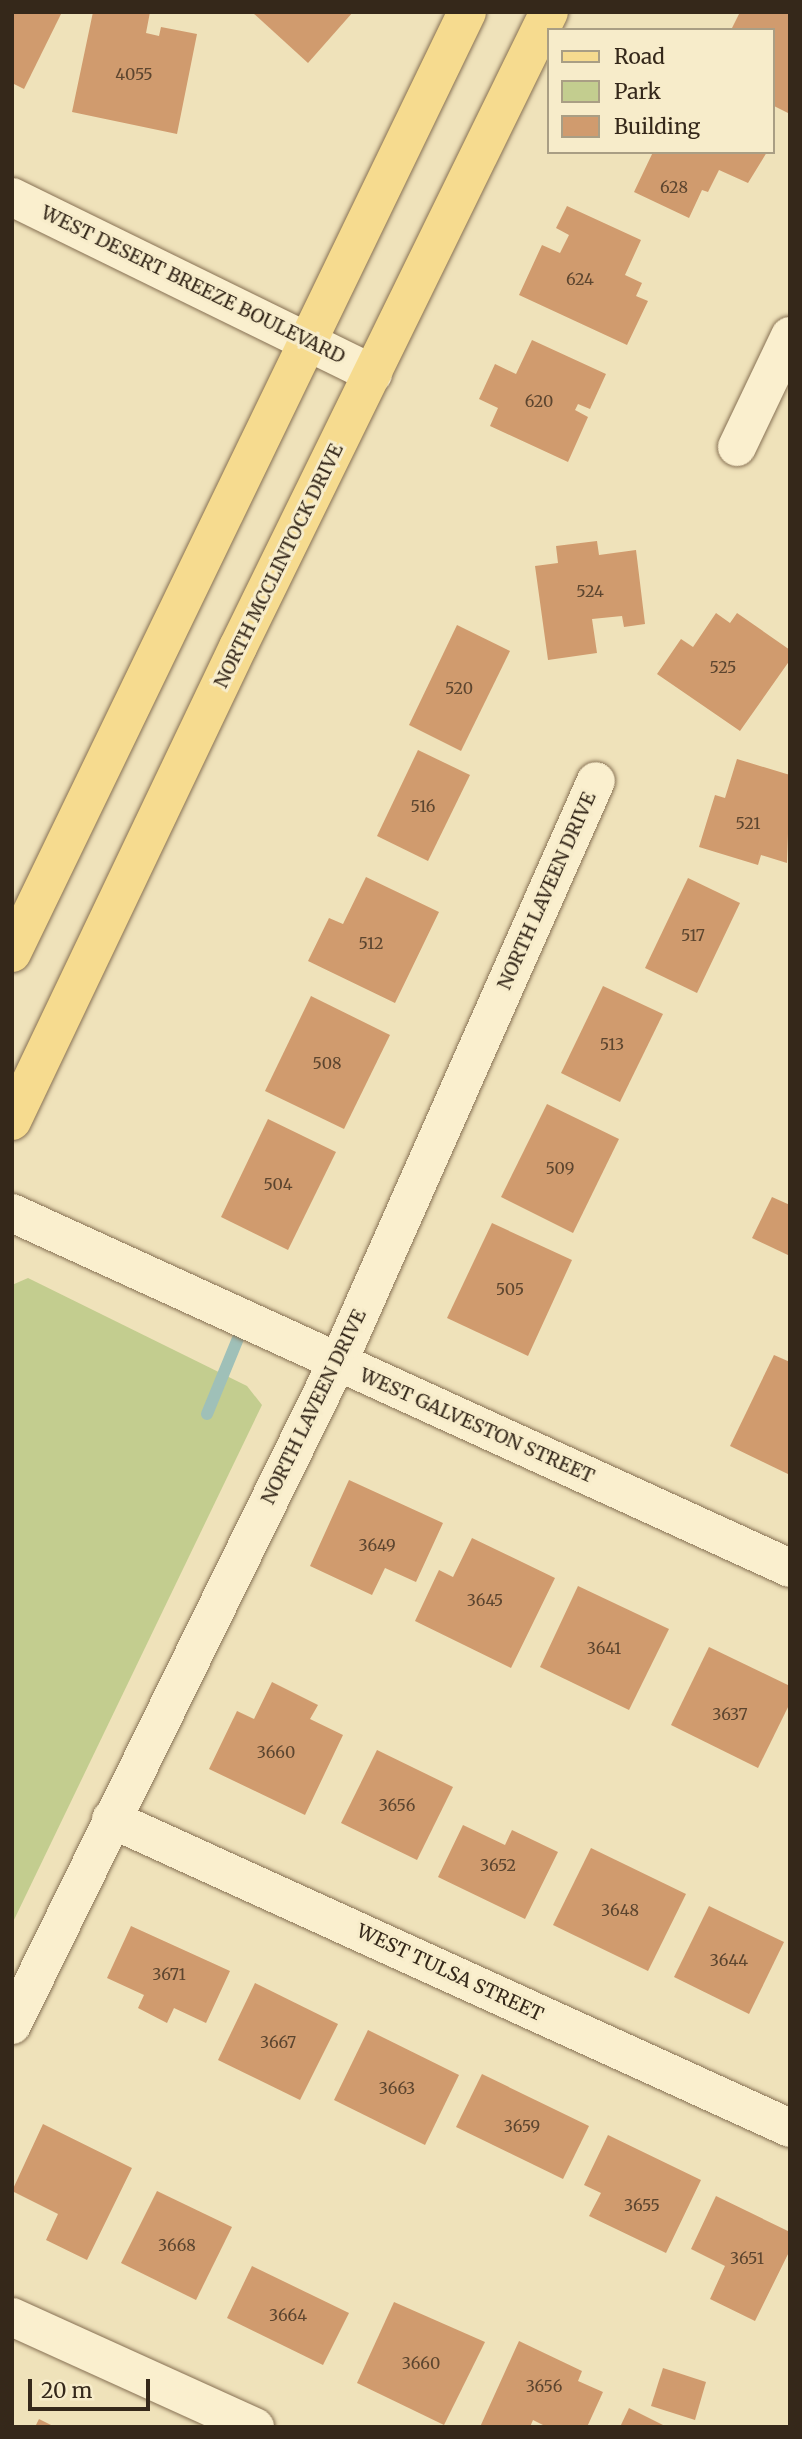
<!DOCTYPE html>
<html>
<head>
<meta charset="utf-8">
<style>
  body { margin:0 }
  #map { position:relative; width:802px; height:2439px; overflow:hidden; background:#efe2ba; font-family:Merriweather,serif }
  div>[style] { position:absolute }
  .green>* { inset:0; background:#c3cd8f }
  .stream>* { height:12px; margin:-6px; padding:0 6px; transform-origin:6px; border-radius:6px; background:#9fc0b8 }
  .building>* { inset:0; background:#d09b6e }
  .roads { filter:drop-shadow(0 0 2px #877154) drop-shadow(0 0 2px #877154) }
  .minor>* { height:38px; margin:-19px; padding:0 19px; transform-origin:19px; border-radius:19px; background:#faefce }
  .major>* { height:38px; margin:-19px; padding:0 19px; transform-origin:19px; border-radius:19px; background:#f6db8f }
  span { translate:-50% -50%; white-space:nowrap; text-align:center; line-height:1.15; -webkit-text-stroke:6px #f7ecca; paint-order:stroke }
  .number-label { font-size:16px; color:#5c452f }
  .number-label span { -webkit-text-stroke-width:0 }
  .street-label { font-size:19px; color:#35281a }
  .frame { position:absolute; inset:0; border:14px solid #35281a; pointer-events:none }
  .legend { position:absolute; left:547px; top:28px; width:228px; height:126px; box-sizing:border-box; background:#f7ecca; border:2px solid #a99e84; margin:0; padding:9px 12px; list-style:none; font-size:21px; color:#35281a }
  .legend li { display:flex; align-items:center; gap:14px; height:35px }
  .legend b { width:35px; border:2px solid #a99e84 }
  .scale { position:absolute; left:28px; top:2379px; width:122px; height:32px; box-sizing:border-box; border:4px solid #35281a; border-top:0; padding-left:9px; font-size:21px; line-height:24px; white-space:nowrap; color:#35281a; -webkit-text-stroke:5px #f7ecca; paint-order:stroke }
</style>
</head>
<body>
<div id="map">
  <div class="green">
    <i style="clip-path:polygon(28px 1278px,247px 1386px,262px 1405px,12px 1924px,12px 1285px)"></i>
  </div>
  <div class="stream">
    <i style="left:207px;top:1414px;width:97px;rotate:-67.7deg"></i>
  </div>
  <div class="building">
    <i style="clip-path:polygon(12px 12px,62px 12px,24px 89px,12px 83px)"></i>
    <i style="clip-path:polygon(93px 12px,150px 12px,146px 33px,159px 36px,161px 27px,197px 34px,177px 134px,72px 112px)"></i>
    <i style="clip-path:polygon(252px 12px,353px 12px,308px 63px)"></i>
    <i style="clip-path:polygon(740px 12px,790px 12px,788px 113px,772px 105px,772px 30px,731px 30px)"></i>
    <i style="clip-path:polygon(653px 152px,767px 152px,748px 183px,719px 170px,708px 192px,702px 190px,689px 218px,634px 192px)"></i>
    <i style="clip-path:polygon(567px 206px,641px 240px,625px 275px,642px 283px,636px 296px,648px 301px,627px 345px,519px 295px,542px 245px,560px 253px,569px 235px,556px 228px)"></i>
    <i style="clip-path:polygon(532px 340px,606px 374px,590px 409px,578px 404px,575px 410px,588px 417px,568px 462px,490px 426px,498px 408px,479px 399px,495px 364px,516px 374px)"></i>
    <i style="clip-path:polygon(597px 541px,599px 555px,636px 550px,645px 624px,624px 627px,622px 616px,592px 619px,597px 653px,548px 660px,535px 566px,558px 563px,556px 546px)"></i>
    <i style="clip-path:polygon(716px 613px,730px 623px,737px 613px,790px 650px,790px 660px,740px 731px,657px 674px,681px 639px,693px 647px)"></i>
    <i style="clip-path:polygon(457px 625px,510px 651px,461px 751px,409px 725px)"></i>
    <i style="clip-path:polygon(418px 750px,470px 775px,428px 861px,377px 836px)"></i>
    <i style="clip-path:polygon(737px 759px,790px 775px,787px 863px,761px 855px,758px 865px,699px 847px,715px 795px,725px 798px)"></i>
    <i style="clip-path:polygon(366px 877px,439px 912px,395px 1003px,308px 961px,329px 918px,343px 924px)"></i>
    <i style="clip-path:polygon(688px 878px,740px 903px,697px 993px,645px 968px)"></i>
    <i style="clip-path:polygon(603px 986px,663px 1014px,620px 1102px,561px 1073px)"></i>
    <i style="clip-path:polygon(311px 996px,390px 1035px,344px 1129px,265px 1091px)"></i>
    <i style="clip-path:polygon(547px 1104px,619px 1139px,573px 1233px,501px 1197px)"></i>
    <i style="clip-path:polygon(268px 1119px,336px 1152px,288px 1250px,221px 1217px)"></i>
    <i style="clip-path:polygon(772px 1197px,790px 1205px,790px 1256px,752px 1238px)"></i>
    <i style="clip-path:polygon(492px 1223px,572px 1260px,528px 1356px,447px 1318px)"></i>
    <i style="clip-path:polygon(774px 1355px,790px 1362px,790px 1475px,730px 1446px)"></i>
    <i style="clip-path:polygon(349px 1480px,443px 1523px,416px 1582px,385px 1568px,372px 1595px,310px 1566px)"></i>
    <i style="clip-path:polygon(472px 1538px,555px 1578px,511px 1668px,415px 1621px,439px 1570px,453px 1577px)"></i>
    <i style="clip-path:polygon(578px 1586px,669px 1629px,629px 1710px,540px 1667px)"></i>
    <i style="clip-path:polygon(709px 1647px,790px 1686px,790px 1703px,758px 1768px,671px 1725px)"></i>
    <i style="clip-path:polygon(272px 1682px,318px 1705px,310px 1719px,343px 1735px,305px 1815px,209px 1769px,237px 1711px,254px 1719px)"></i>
    <i style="clip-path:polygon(377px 1750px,453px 1787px,417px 1860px,341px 1823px)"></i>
    <i style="clip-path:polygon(463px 1825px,505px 1845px,512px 1830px,558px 1852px,525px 1919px,438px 1877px)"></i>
    <i style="clip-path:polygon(591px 1848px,686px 1894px,648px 1971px,553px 1925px)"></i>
    <i style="clip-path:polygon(709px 1906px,784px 1942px,749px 2014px,674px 1977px)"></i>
    <i style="clip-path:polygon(131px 1926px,230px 1971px,206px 2023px,174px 2008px,167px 2023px,138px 2008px,144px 1995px,107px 1978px)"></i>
    <i style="clip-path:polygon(255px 1983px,338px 2024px,300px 2100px,218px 2060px)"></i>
    <i style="clip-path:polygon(368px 2030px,459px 2075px,425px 2145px,334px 2100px)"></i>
    <i style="clip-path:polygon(482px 2074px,589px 2126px,563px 2179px,456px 2127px)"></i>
    <i style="clip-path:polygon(43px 2124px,132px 2168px,87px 2260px,46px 2240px,58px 2214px,12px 2191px)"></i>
    <i style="clip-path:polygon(608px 2135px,701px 2180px,666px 2253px,589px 2216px,601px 2193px,584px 2185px)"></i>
    <i style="clip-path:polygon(157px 2191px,232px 2227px,196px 2300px,121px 2263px)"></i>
    <i style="clip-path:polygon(716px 2196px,790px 2232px,790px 2250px,755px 2321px,710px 2299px,725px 2266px,691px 2249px)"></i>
    <i style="clip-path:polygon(252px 2266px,349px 2313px,323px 2365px,227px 2318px)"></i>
    <i style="clip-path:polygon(394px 2302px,485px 2342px,444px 2425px,357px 2383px)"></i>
    <i style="clip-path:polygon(519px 2341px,582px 2371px,578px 2381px,603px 2392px,587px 2427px,547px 2427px,533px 2420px,530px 2427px,480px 2427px)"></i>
    <i style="clip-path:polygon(663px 2368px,706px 2382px,695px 2420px,651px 2406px)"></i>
    <i style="clip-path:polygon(629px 2408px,667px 2427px,620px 2427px)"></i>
    <i style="clip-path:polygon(39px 2419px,55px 2427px,35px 2427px)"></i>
  </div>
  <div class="roads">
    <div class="minor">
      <i style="left:12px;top:197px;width:402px;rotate:26.1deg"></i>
      <i style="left:737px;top:447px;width:123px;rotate:-64.5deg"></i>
      <i style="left:12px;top:1213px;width:855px;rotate:24.53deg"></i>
      <i style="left:111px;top:1819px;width:746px;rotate:24.47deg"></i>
      <i style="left:12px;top:2025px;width:765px;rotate:-63.87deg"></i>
      <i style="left:349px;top:1338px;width:609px;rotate:-66.09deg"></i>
      <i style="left:12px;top:2317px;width:267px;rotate:24.4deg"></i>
    </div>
    <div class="major">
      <i style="left:12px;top:953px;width:1045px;rotate:-64.19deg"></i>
      <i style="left:12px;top:1121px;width:525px;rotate:-64.51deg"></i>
      <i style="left:238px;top:647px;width:707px;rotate:-63.91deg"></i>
    </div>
  </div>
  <div class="number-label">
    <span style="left:134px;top:74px">4055</span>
    <span style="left:674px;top:187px">628</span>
    <span style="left:580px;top:279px">624</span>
    <span style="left:539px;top:401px">620</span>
    <span style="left:590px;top:591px">524</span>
    <span style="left:723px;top:667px">525</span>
    <span style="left:459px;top:688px">520</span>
    <span style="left:423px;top:806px">516</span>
    <span style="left:748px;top:823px">521</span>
    <span style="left:693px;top:935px">517</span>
    <span style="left:371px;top:943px">512</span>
    <span style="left:612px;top:1044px">513</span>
    <span style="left:327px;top:1063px">508</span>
    <span style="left:560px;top:1168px">509</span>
    <span style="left:278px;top:1184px">504</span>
    <span style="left:510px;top:1289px">505</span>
    <span style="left:377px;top:1545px">3649</span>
    <span style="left:485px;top:1600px">3645</span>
    <span style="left:604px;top:1648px">3641</span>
    <span style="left:730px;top:1714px">3637</span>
    <span style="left:276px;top:1752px">3660</span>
    <span style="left:397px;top:1805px">3656</span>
    <span style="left:498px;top:1865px">3652</span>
    <span style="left:620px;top:1910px">3648</span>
    <span style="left:729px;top:1960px">3644</span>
    <span style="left:169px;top:1974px">3671</span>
    <span style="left:278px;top:2042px">3667</span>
    <span style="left:397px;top:2088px">3663</span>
    <span style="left:522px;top:2126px">3659</span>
    <span style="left:642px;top:2205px">3655</span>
    <span style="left:177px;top:2245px">3668</span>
    <span style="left:747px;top:2258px">3651</span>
    <span style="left:288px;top:2315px">3664</span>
    <span style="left:421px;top:2363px">3660</span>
    <span style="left:544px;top:2386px">3656</span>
  </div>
  <div class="street-label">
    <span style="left:193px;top:285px;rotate:26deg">WEST DESERT BREEZE BOULEVARD</span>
    <span style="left:279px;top:566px;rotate:-64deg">NORTH MCCLINTOCK DRIVE</span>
    <span style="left:547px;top:891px;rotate:-66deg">NORTH LAVEEN DRIVE</span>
    <span style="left:314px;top:1407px;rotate:-64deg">NORTH LAVEEN DRIVE</span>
    <span style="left:477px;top:1426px;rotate:24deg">WEST GALVESTON STREET</span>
    <span style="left:450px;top:1973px;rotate:25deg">WEST TULSA STREET</span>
  </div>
  <div class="frame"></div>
  <ul class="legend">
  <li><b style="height:9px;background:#f6db8f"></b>Road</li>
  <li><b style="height:19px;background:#c3cd8f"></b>Park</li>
  <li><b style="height:19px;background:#d09b6e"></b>Building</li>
  </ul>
  <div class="scale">20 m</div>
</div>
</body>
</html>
